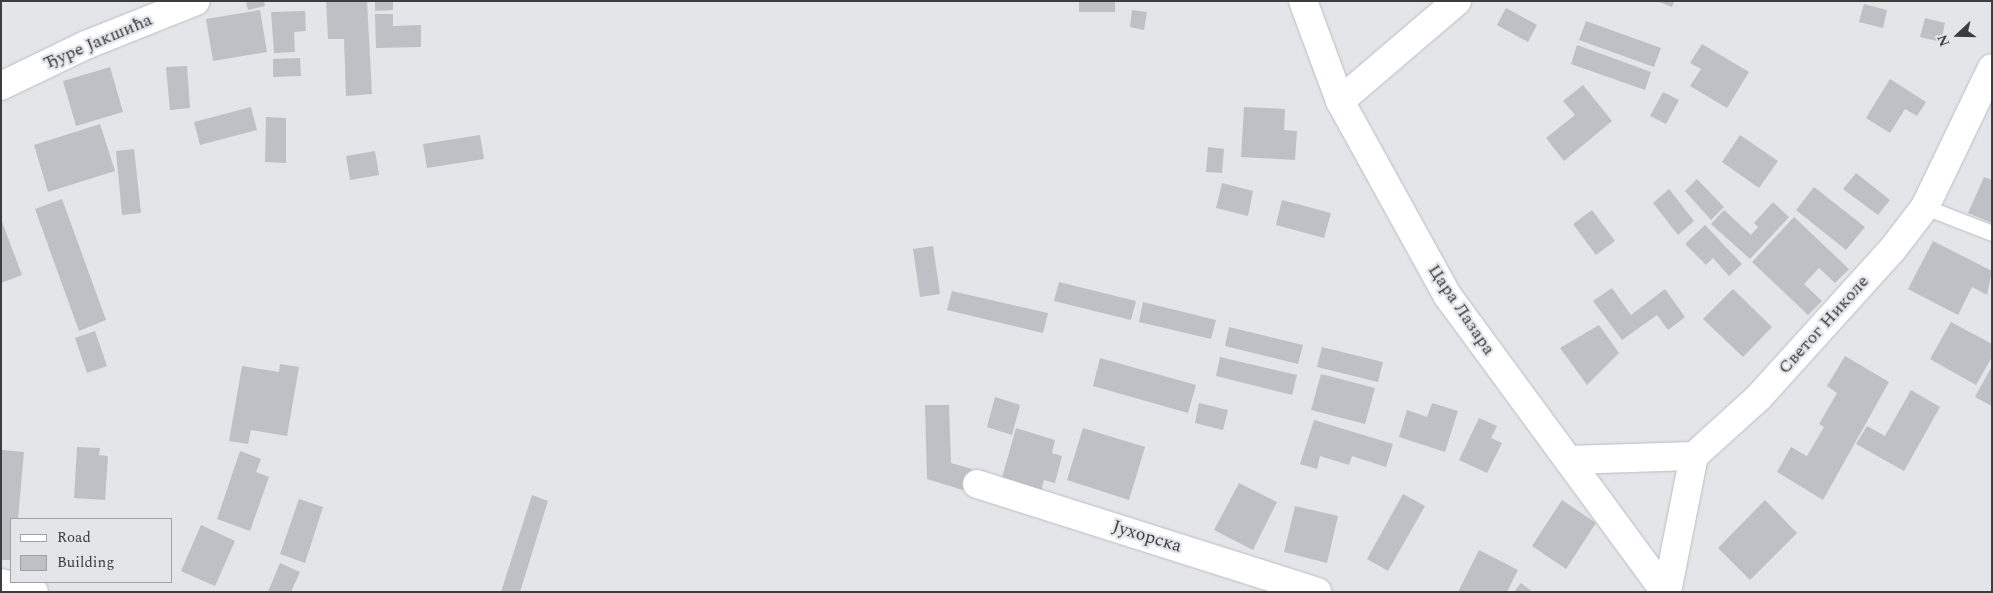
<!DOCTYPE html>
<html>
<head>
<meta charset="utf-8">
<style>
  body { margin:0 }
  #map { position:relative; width:1993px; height:593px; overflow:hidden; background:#e3e5e9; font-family:Spectral,serif }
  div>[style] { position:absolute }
  .building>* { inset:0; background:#bec0c5 }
  .roads { filter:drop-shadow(0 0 1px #babdc1) drop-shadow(0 0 1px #babdc1) }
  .lane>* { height:15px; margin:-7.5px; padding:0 7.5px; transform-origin:7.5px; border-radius:7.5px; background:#fff }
  .street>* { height:28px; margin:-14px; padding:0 14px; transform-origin:14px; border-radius:14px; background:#fff }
  .secondary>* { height:28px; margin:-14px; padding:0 14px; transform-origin:14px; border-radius:14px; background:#fff }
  span { translate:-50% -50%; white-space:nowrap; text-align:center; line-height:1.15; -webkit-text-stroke:4.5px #e3e5e9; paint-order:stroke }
  .street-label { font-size:18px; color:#3c3d3e }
  .frame { position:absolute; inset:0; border:2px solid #3c3d3e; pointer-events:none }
  .legend { position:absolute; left:10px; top:518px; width:162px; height:65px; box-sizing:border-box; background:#e3e5e9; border:1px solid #a0a2a5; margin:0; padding:6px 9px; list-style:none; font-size:15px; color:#3c3d3e }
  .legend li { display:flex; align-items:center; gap:10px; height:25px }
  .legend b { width:25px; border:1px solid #a0a2a5 }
  .north { position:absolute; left:1933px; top:10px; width:50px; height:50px; -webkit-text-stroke:4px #e3e5e9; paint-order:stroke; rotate:249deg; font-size:14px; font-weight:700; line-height:20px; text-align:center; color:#3c3d3e }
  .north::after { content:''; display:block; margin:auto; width:18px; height:22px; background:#3c3d3e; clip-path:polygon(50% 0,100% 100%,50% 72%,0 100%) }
</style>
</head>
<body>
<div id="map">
  <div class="building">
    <i style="clip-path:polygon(246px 1px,264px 1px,265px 6px,248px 10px)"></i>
    <i style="clip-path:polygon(326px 1px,367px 1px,372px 94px,346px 96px,344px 39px,328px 39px)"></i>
    <i style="clip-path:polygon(375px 1px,393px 1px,393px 10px,375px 11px)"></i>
    <i style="clip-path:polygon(1079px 1px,1115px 1px,1115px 12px,1079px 12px)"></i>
    <i style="clip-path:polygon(1657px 1px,1674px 1px,1672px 7px)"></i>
    <i style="clip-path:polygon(1864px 4px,1887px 10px,1883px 28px,1859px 22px)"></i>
    <i style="clip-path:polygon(1506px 8px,1537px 25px,1528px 42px,1497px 25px)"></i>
    <i style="clip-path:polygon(260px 10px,267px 52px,213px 61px,206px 19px)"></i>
    <i style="clip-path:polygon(1132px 10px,1147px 12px,1144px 30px,1130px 27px)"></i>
    <i style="clip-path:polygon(305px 11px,306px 31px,294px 32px,295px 52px,274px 53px,271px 12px)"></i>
    <i style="clip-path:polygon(375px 14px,393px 14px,393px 26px,421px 25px,421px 47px,376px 48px)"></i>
    <i style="clip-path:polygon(1925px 18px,1945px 23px,1941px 42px,1920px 37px)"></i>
    <i style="clip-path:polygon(1586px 21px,1661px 48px,1654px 67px,1579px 40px)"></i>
    <i style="clip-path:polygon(1702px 44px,1749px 72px,1727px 108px,1690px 86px,1701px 69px,1690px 63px)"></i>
    <i style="clip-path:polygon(1577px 45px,1651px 72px,1645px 90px,1571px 64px)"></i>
    <i style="clip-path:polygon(300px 58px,301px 76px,273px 77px,273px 59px)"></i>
    <i style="clip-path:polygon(187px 66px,190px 108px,170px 110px,166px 67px)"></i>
    <i style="clip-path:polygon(110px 67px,123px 112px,76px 126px,63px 81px)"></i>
    <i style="clip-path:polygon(1890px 79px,1926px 102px,1917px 116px,1905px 109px,1890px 133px,1866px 118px)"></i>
    <i style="clip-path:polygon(1583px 85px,1612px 121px,1564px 161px,1546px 138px,1575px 115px,1563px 101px)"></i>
    <i style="clip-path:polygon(1663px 92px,1679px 100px,1666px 124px,1650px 116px)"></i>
    <i style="clip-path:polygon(251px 107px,257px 130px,200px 145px,194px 122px)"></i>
    <i style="clip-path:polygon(1244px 107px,1285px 109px,1284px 130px,1297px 131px,1295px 160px,1241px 157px)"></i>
    <i style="clip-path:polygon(266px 117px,286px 118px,286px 163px,265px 162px)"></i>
    <i style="clip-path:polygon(100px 124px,115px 171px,48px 192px,34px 145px)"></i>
    <i style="clip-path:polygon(480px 135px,484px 159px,427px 168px,423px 144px)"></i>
    <i style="clip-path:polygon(1740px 135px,1778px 161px,1759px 188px,1722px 162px)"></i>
    <i style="clip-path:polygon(1208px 147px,1224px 149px,1222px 173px,1206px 172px)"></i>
    <i style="clip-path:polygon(134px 149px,141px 213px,122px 215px,116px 151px)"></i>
    <i style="clip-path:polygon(375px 151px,379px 175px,350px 180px,346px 156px)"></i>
    <i style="clip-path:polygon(1856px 173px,1890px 200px,1878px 215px,1843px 189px)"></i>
    <i style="clip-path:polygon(1984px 177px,1992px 180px,1992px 223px,1968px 213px)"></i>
    <i style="clip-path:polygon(1697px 179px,1724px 207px,1711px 220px,1685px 191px)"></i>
    <i style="clip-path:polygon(1222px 183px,1253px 191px,1248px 216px,1216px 208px)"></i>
    <i style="clip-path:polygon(1814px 187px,1865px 227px,1846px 250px,1796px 210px)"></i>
    <i style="clip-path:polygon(1669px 189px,1694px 221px,1678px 235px,1653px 203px)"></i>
    <i style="clip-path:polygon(62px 199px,106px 320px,79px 331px,35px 209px)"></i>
    <i style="clip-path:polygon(1282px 200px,1331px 213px,1324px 238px,1276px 225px)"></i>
    <i style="clip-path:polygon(1773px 202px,1789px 217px,1750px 259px,1711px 224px,1724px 210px,1751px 235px,1758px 227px,1754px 223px)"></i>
    <i style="clip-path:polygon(1592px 210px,1615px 241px,1596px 255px,1573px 224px)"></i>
    <i style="clip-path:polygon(1794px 217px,1849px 269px,1835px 283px,1819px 268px,1804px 284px,1822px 301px,1808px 315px,1752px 262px)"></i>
    <i style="clip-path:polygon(1px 219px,22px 275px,1px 283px)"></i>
    <i style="clip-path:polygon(1705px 225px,1742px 264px,1729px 276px,1713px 258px,1706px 265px,1685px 244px)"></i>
    <i style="clip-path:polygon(1933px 241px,1992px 271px,1987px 295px,1972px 287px,1958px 315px,1908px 289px)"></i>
    <i style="clip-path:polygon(933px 246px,940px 294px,920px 297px,913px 249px)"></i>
    <i style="clip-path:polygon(1059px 282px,1136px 301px,1131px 320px,1054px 301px)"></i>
    <i style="clip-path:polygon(1612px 288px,1631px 315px,1665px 289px,1685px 317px,1668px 330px,1657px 315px,1622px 340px,1593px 301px)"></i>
    <i style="clip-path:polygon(1733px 289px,1772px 327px,1743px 357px,1703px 319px)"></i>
    <i style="clip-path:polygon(952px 291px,1048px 313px,1043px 333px,947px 310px)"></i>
    <i style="clip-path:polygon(1143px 302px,1216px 320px,1211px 339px,1139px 322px)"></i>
    <i style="clip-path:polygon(1951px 322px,1992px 344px,1992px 357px,1976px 385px,1930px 359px)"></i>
    <i style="clip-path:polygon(1599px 325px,1619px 353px,1587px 385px,1560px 348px)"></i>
    <i style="clip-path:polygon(1229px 327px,1303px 345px,1298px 364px,1225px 346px)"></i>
    <i style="clip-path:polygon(95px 331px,107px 366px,87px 373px,75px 338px)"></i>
    <i style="clip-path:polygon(1322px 347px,1383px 362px,1378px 382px,1317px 367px)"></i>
    <i style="clip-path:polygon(1845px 356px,1889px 382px,1823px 500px,1777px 472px,1791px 447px,1807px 456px,1824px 427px,1819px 424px,1837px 393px,1827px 386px)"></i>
    <i style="clip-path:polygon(1220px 357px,1297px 375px,1292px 395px,1216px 376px)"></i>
    <i style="clip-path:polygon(1100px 358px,1196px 385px,1188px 413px,1093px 386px)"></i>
    <i style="clip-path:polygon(280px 364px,299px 367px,287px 436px,251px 430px,248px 444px,229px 441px,242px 366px,279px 372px)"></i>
    <i style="clip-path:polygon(1992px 366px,1992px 406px,1975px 397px)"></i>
    <i style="clip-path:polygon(1321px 374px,1375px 388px,1365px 424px,1311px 410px)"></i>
    <i style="clip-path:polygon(1911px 390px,1940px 407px,1904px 471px,1856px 444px,1867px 426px,1885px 436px)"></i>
    <i style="clip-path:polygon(995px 397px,1020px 405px,1012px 435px,987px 427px)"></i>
    <i style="clip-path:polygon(1199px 403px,1228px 410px,1223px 430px,1195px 423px)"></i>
    <i style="clip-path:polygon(1432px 403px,1458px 411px,1445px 452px,1399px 437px,1407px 410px,1427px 417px)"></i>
    <i style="clip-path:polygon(925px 405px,949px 405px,951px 463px,972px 469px,966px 491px,927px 479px)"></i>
    <i style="clip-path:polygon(1479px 418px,1497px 426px,1491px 438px,1502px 443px,1487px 473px,1459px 460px)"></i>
    <i style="clip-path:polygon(1314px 420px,1393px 444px,1386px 467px,1352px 456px,1349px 465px,1320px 456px,1317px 469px,1300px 464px)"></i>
    <i style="clip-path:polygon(1016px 428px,1055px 440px,1052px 453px,1062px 456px,1055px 483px,1044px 480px,1041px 492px,1001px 481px)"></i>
    <i style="clip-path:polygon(1083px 428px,1145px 447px,1129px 500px,1067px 480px)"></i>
    <i style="clip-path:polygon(77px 447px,100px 448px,99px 455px,108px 456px,105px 500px,74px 498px)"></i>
    <i style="clip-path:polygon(2px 450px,24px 452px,18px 519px,11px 519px,11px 560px,1px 560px)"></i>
    <i style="clip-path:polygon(240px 451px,261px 459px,256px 472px,269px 477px,250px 531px,217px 519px)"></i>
    <i style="clip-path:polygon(1239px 483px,1277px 502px,1253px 550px,1214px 530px)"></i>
    <i style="clip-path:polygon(1403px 494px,1425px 506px,1388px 571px,1367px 559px)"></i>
    <i style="clip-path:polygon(532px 495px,548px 501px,520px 592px,501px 592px)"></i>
    <i style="clip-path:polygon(299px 499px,323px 507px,305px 563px,280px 554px)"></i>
    <i style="clip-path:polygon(1562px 500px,1596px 523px,1566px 569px,1532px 546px)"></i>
    <i style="clip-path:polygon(1765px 500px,1797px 533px,1750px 580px,1718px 548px)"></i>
    <i style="clip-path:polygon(1295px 506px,1338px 516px,1327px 563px,1284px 552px)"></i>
    <i style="clip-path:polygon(201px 525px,235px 541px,215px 586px,181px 571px)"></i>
    <i style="clip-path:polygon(1479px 550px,1518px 570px,1507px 592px,1458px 592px)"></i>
    <i style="clip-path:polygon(280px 563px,300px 572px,291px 592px,268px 592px)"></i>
    <i style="clip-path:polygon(1521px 583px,1533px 592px,1514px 592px)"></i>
  </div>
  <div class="roads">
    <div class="lane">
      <i style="left:1925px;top:207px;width:72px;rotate:21.2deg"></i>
    </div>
    <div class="street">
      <i style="left:1303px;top:1px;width:107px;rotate:69.7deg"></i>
      <i style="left:1340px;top:101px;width:222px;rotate:61.1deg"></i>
      <i style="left:1447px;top:295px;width:368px;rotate:53.7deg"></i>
      <i style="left:1px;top:86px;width:94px;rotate:-25.8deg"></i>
      <i style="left:86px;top:45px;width:118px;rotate:-21.8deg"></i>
      <i style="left:1340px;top:101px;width:154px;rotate:-40.5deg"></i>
      <i style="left:1568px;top:460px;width:126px;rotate:-1.8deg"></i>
      <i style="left:1694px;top:456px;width:88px;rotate:-42.2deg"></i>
      <i style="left:1759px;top:397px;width:198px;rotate:-47.9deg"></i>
      <i style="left:1892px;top:250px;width:54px;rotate:-52.5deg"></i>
      <i style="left:1925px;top:207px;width:154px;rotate:-64.3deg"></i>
      <i style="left:977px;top:484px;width:357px;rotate:17.6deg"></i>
      <i style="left:1667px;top:592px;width:139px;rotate:-78.8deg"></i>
    </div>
    <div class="secondary">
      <i style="left:1px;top:583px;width:34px;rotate:15deg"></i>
    </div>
  </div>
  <div class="street-label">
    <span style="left:98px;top:42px;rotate:-23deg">Ђуре Јакшића</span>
    <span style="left:1461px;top:310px;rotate:56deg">Цара Лазара</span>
    <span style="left:1824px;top:325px;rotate:-48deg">Светог Николе</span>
    <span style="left:1147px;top:537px;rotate:17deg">Јухорска</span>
  </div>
  <div class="frame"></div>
  <ul class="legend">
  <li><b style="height:6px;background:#fff"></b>Road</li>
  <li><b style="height:14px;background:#bec0c5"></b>Building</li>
  </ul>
  <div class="north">N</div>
</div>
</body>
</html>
